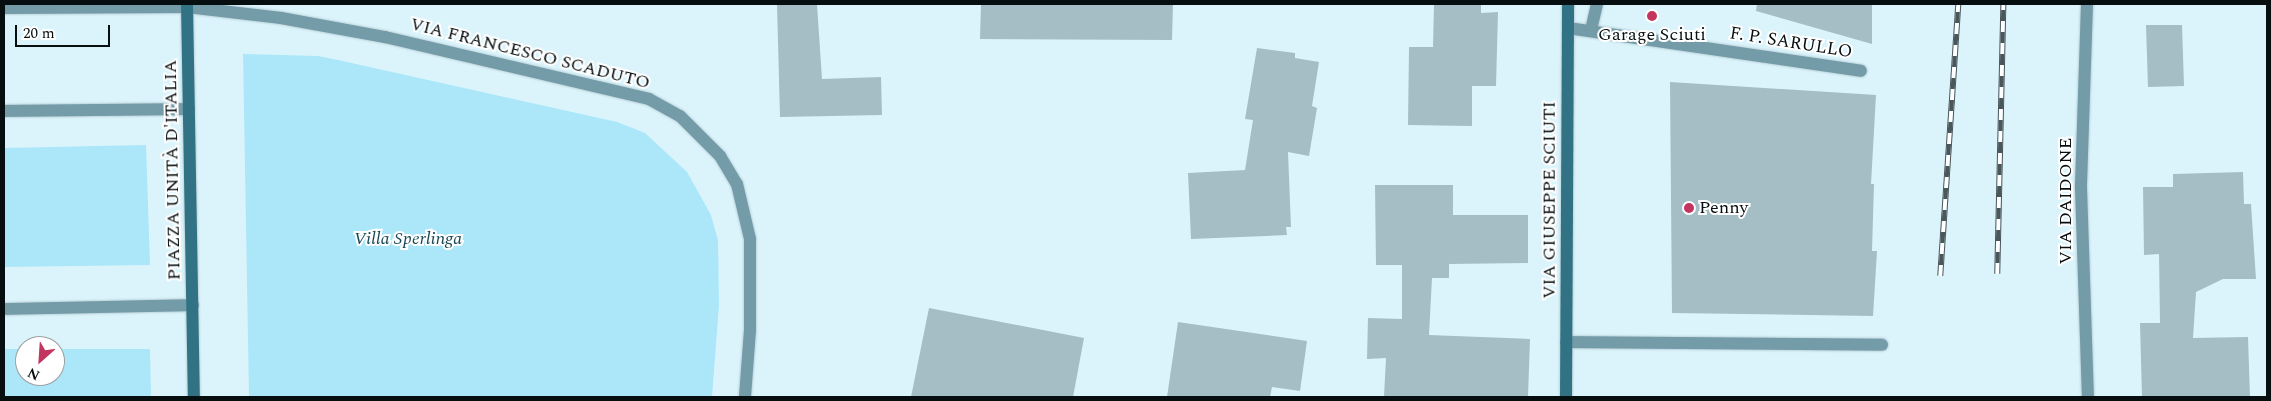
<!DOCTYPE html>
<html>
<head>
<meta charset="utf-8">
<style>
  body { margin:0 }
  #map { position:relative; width:2271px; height:401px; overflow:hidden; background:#dbf4fc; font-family:Spectral,serif }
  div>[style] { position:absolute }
  .green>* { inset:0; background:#abe7f9 }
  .building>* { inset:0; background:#a5bdc4 }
  .roads { filter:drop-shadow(0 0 1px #b9cfd6) drop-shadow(0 0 1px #b9cfd6) }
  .street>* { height:12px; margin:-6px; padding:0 6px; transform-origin:6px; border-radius:6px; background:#739ba8 }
  .secondary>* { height:12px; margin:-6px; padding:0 6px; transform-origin:6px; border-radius:6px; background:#317384 }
  .rail>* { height:5.5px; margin-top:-2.75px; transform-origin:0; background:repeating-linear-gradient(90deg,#fff 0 11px,#49565a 0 22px); box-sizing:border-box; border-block:1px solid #49565a }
  .dots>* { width:14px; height:14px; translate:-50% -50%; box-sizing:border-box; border:2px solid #fff; border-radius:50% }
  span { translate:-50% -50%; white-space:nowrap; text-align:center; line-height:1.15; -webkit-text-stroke:4px #fff; paint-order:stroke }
  .poi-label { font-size:18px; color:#060e10 }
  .left { translate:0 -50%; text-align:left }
  .street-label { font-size:18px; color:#060e10 }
  .park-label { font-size:18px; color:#184854; font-style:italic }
  .frame { position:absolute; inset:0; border:5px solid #060e10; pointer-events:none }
  .north { position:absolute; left:15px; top:336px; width:50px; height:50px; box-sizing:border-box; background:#fff; border:1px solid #9b9f9f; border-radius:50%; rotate:206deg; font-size:14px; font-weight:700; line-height:20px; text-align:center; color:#060e10 }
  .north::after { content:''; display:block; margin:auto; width:18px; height:22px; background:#c3345e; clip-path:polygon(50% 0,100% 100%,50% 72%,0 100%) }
  .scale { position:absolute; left:15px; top:25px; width:95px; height:22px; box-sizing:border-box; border:2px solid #060e10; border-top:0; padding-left:6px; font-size:15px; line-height:18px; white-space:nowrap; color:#060e10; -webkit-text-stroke:4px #fff; paint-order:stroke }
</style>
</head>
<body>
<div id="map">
  <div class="green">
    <i style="clip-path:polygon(243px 54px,318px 56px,338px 60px,617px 122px,645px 133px,687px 172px,711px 215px,718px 240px,719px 305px,712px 397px,249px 397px)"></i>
    <i style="clip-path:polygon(146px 145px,150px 265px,4px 267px,4px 148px)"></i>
    <i style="clip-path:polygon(4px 349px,25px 349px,25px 376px,55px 376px,55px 349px,150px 349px,151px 397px,4px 397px)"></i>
  </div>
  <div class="building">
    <i style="clip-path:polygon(777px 4px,817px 4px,822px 79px,881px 77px,882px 115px,780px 117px)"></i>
    <i style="clip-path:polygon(981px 4px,1173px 4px,1172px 40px,980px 39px)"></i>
    <i style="clip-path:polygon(1434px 4px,1481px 4px,1481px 13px,1498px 12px,1496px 86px,1472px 86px,1472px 126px,1408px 125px,1409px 47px,1433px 47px)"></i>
    <i style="clip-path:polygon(1757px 4px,1872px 4px,1872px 44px,1756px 11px)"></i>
    <i style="clip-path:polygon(2146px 25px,2182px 25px,2184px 86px,2148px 87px)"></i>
    <i style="clip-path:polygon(1257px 48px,1295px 53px,1295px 58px,1319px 62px,1312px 106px,1317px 108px,1309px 156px,1288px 152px,1291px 227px,1286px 227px,1287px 235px,1191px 239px,1188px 173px,1245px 170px,1253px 120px,1245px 119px)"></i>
    <i style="clip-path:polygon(1670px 82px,1876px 95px,1871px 184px,1874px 184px,1872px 251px,1877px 251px,1873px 316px,1672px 313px)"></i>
    <i style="clip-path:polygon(2243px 172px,2244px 204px,2251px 204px,2256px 279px,2223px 279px,2196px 292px,2193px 338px,2248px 337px,2250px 397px,2142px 397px,2140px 323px,2160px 323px,2159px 254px,2144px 255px,2143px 187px,2173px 187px,2173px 174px)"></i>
    <i style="clip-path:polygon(1375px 185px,1453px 185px,1453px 215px,1528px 215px,1528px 263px,1449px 264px,1449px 278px,1432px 278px,1429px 335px,1530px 339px,1528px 397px,1384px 396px,1386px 358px,1367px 359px,1368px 318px,1402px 319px,1402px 265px,1376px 265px)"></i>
    <i style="clip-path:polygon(929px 308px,1084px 338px,1073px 397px,911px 397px)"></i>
    <i style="clip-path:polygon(1178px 322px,1307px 341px,1300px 391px,1272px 387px,1270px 397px,1167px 397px)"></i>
  </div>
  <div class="roads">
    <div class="street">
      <i style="left:2087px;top:4px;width:184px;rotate:91.9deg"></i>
      <i style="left:2081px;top:188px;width:209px;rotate:88.1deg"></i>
      <i style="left:4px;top:8px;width:183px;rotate:-0.3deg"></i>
      <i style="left:187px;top:7px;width:95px;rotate:6.7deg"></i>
      <i style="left:281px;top:18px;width:106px;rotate:10.4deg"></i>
      <i style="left:385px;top:37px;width:271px;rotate:13.2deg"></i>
      <i style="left:649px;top:99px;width:35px;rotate:29deg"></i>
      <i style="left:680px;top:116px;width:57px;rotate:45deg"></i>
      <i style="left:720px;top:156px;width:33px;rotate:59deg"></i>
      <i style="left:737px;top:184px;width:57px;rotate:76.7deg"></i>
      <i style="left:750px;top:239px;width:91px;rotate:90deg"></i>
      <i style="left:750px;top:330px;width:67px;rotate:94.3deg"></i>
      <i style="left:1568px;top:28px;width:296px;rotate:8.3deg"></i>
      <i style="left:1591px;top:30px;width:27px;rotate:-77deg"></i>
      <i style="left:4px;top:111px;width:185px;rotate:-0.6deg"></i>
      <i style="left:4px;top:309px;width:189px;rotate:-1.2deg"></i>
      <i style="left:1566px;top:342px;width:316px;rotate:0.5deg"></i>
    </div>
    <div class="secondary">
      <i style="left:187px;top:4px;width:393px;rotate:89deg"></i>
      <i style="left:1566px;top:397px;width:393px;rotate:-89.7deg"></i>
    </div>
  </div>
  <div class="rail">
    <i style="left:1997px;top:274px;width:270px;rotate:-88.7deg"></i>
    <i style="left:1940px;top:276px;width:273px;rotate:-86.2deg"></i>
  </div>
  <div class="dots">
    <i style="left:1652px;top:16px;background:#c3345e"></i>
    <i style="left:1689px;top:208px;background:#c3345e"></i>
  </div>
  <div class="poi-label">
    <span style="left:1652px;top:35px">Garage Sciuti</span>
    <span class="left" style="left:1699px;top:208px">Penny</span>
  </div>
  <div class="street-label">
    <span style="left:1791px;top:43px;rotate:9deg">F. P. SARULLO</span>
    <span style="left:530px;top:54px;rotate:14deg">VIA FRANCESCO SCADUTO</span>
    <span style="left:173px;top:170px;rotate:-91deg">PIAZZA UNITÀ D'ITALIA</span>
    <span style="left:1550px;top:200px;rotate:-90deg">VIA GIUSEPPE SCIUTI</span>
    <span style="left:2066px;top:201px;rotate:-90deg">VIA DAIDONE</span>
  </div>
  <div class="park-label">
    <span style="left:408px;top:239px">Villa Sperlinga</span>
  </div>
  <div class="frame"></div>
  <div class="north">N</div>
  <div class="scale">20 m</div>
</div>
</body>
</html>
